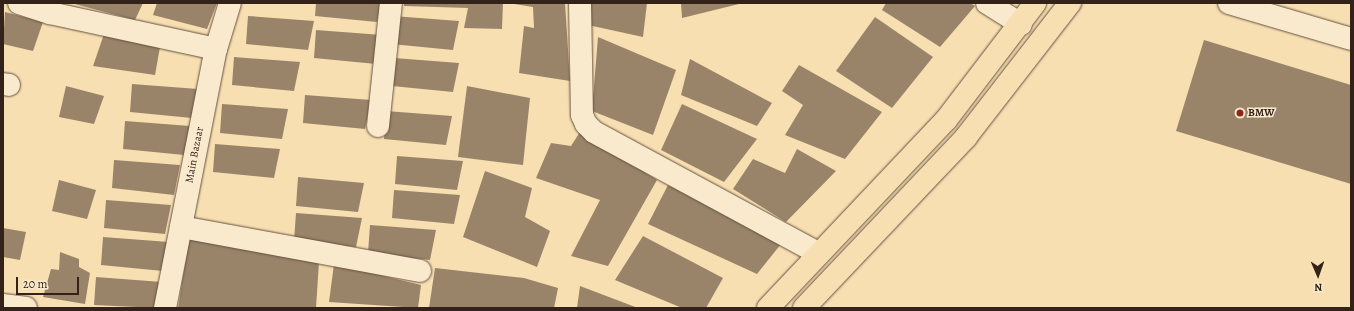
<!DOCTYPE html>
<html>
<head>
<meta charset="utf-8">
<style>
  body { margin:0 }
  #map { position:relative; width:1354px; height:311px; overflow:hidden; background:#f8dfb2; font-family:Alegreya,serif }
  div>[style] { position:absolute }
  .building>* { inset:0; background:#998469 }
  .roads { filter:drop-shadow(0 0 1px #645140) drop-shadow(0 0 1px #645140) }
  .minor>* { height:22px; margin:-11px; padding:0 11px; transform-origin:11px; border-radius:11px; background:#faeacd }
  .major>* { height:22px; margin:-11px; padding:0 11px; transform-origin:11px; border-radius:11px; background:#f8dfb2 }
  .dots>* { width:11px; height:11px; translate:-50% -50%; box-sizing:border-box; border:2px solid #faeacd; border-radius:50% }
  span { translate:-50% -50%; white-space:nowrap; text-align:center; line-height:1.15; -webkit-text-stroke:3px #faeacd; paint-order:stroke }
  .poi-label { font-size:11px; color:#32221a; font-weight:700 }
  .left { translate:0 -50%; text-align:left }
  .street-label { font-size:11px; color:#32221a }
  .frame { position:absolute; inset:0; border:4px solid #32221a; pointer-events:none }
  .north { position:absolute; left:1298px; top:255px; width:40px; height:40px; -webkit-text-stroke:3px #faeacd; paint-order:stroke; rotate:178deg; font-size:11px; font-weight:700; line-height:16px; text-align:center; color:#32221a }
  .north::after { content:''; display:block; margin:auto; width:14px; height:18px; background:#32221a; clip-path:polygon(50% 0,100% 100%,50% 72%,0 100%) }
  .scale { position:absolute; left:16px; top:277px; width:63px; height:18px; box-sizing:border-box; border:2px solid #32221a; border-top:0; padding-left:5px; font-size:12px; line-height:14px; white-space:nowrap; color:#32221a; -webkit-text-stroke:3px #faeacd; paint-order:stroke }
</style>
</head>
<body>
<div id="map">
  <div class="building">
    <i style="clip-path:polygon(71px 3px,143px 3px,135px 20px)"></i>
    <i style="clip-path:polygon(157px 3px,217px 3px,207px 29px,153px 15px)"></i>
    <i style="clip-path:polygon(316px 3px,381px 3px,377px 22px,315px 16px)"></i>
    <i style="clip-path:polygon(404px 3px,503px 3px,502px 29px,464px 28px,468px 8px,404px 6px)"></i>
    <i style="clip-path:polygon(508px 3px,565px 3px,570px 81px,519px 73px,524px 26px,534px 28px,533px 7px)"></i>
    <i style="clip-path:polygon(589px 3px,647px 3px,643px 37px,588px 25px)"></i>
    <i style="clip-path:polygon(681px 3px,739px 3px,739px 4px,682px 18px)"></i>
    <i style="clip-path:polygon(886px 3px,970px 3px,975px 6px,940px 47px,882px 10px)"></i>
    <i style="clip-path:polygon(5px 12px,43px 22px,33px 51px,3px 44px)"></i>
    <i style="clip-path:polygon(248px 16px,314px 21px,308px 50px,246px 44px)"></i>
    <i style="clip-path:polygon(393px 16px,459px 21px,453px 50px,391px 44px)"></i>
    <i style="clip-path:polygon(875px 17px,933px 57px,892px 108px,836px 71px)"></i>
    <i style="clip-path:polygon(316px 30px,382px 35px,376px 64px,314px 58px)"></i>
    <i style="clip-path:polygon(104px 34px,160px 47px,155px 75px,93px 66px)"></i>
    <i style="clip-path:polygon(598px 37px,676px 70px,653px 135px,592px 111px)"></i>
    <i style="clip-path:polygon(1204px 40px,1351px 85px,1351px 184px,1176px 131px)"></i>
    <i style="clip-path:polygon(234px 57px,300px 62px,294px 91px,232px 85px)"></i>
    <i style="clip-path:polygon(394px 58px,459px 63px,453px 92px,392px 86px)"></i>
    <i style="clip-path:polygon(690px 59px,772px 103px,757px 126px,681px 95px)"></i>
    <i style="clip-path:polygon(799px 65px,882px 112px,845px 159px,785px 135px,803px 105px,782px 91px)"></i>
    <i style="clip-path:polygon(132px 84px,198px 89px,192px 118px,130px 112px)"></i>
    <i style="clip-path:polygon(66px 86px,104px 96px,94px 124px,59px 117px)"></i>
    <i style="clip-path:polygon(467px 86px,530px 98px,523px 165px,458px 157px)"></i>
    <i style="clip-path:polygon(305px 95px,371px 100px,365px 129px,303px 123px)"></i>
    <i style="clip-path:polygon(222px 104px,288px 109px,282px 139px,220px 133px)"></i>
    <i style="clip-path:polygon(682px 104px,757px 139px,724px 182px,661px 150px)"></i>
    <i style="clip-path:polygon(386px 111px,452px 116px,446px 145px,384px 139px)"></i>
    <i style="clip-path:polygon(125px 121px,190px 126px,184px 155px,123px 149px)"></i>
    <i style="clip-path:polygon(580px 132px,657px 180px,608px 266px,571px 256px,600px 200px,536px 178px,551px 143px,571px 146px)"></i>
    <i style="clip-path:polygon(215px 144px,280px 149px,274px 178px,213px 172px)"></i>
    <i style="clip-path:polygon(797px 149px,836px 171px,786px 222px,733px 189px,753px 159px,785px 173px)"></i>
    <i style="clip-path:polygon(397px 156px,463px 161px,457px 190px,395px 184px)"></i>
    <i style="clip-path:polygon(114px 160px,180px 165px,174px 195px,112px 188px)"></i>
    <i style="clip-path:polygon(485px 171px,532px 188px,525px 217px,550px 231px,537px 267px,463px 237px)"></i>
    <i style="clip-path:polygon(298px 177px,364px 183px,358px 212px,296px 206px)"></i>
    <i style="clip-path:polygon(59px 180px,96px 190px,87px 219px,52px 211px)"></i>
    <i style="clip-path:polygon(668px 185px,781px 244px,757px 274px,648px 224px)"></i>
    <i style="clip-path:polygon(394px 190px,460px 195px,454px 224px,392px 218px)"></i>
    <i style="clip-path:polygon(106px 200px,171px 205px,165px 234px,104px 228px)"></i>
    <i style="clip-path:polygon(296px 213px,362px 218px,356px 247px,294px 241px)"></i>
    <i style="clip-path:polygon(370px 225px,436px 230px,430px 260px,368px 253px)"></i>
    <i style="clip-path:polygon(3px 228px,26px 232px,20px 260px,3px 257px)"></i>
    <i style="clip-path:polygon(643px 236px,723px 278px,706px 308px,682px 308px,615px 280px)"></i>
    <i style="clip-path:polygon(103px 237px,169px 242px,163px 271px,101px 265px)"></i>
    <i style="clip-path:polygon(189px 238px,319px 262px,316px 308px,178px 308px)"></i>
    <i style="clip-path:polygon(60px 252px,79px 259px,79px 267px,90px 273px,85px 304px,43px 297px,51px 269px,59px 270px)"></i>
    <i style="clip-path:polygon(334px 264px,421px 285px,418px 308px,329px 302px)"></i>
    <i style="clip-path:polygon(435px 268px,524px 278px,558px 288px,554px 308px,429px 308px)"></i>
    <i style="clip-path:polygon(96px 277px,162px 282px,157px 308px,94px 305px)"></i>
    <i style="clip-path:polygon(580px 286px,638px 308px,577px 308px)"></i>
  </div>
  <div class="roads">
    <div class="minor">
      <i style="left:19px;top:3px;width:33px;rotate:18deg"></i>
      <i style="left:50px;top:13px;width:170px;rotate:12.2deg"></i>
      <i style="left:580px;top:3px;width:112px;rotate:89deg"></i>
      <i style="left:582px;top:115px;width:10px;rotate:66deg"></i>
      <i style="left:586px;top:124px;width:11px;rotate:45deg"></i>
      <i style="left:594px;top:132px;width:255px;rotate:28.4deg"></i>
      <i style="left:987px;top:3px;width:40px;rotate:32deg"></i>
      <i style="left:1229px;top:3px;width:127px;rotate:16.4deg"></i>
      <i style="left:3px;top:84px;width:6px;rotate:9deg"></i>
      <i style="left:378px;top:126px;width:124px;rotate:-84deg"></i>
      <i style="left:181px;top:227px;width:243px;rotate:10.4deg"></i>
      <i style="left:3px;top:305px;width:23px;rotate:7deg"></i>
      <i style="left:165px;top:308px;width:264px;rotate:-78.9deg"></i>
      <i style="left:216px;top:49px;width:48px;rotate:-73.1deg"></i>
    </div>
    <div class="major">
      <i style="left:768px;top:308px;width:259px;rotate:-46.6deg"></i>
      <i style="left:946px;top:120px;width:147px;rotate:-52.7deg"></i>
      <i style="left:804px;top:308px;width:236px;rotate:-46.5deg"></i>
      <i style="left:966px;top:137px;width:170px;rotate:-52.2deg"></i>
    </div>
  </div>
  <div class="dots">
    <i style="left:1240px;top:113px;background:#8f2418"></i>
  </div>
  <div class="poi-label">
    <span class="left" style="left:1248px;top:113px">BMW</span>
  </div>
  <div class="street-label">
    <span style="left:195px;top:155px;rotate:-79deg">Main Bazaar</span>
  </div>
  <div class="frame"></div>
  <div class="north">N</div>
  <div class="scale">20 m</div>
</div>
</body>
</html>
